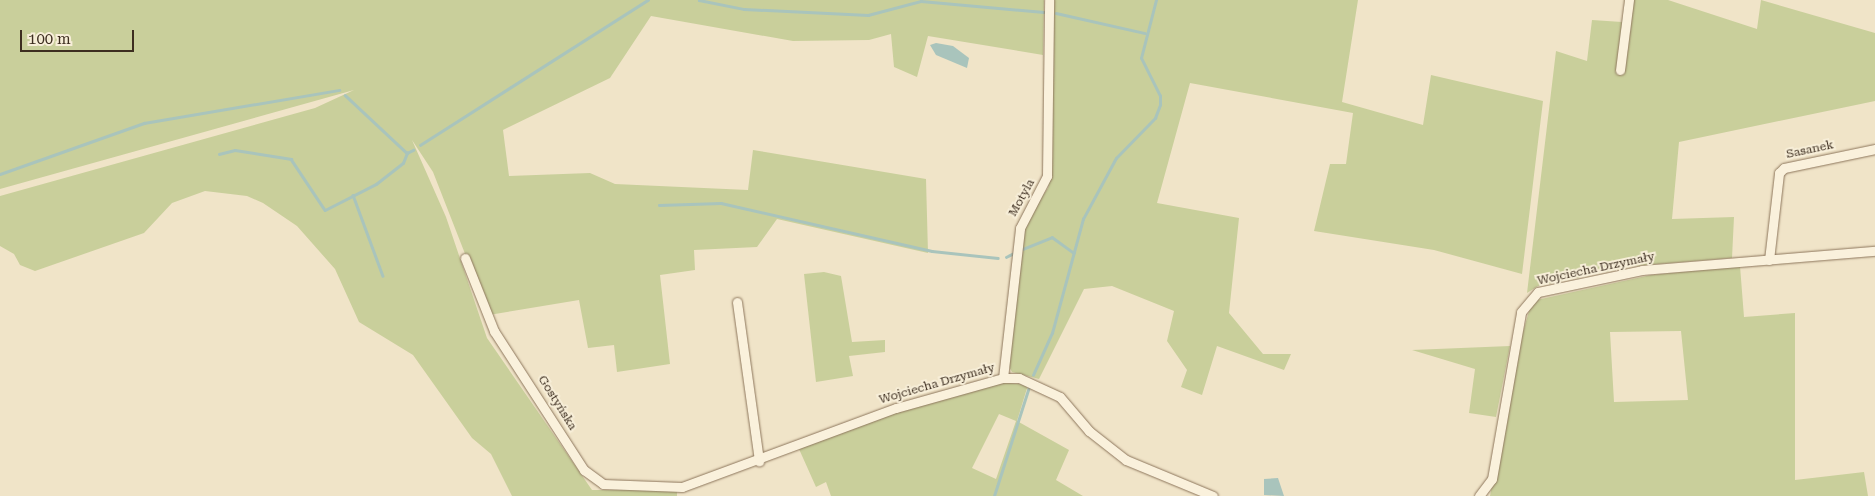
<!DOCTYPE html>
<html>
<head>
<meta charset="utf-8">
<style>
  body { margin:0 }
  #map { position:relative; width:1875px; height:496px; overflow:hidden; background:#f0e4c8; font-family:"Roboto Serif",serif }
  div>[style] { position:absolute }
  .green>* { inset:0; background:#c9cf9b }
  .water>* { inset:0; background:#a9c4bc }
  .stream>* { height:2.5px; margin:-1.25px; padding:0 1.25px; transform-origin:1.25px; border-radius:1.25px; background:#a9c4bc }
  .roads { filter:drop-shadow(0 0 1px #8d765c) drop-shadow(0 0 1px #8d765c) }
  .street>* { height:9px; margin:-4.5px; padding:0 4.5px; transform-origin:4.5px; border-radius:4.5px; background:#faf1dc }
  span { translate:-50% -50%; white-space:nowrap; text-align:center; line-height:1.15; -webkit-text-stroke:4px #f7eed8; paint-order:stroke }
  .street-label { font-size:12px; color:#3d2e20 }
  .scale { position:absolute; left:20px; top:30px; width:114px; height:22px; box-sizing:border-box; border:2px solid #3d2e20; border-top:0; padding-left:6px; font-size:15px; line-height:18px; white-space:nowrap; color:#3d2e20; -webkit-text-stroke:4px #f7eed8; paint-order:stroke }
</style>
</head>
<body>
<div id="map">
  <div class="green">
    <i style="clip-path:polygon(0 0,1044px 0,1043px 55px,928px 36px,917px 77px,894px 67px,891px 34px,869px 40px,793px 41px,651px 16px,610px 78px,503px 130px,509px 176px,590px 173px,615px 184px,748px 190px,753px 150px,926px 179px,928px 253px,777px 219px,757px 247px,694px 250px,695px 270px,660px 275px,670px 364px,617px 372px,614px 345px,588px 348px,579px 300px,489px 315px,433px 172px,412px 140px,446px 217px,487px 338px,592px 490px,677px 490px,677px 496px,512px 496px,491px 454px,472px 438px,413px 355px,359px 322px,335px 269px,297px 226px,263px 203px,247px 196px,205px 191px,172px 203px,144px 233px,35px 271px,20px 265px,14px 254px,0 246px,0 196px,315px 108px,354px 90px,0 189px)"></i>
    <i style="clip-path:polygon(1054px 0,1358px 0,1342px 102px,1423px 125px,1431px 75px,1543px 101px,1522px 274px,1434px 250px,1314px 231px,1330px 164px,1346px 164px,1353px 113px,1190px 83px,1157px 203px,1239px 218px,1229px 313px,1263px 354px,1291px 354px,1284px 370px,1217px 346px,1202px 395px,1181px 387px,1187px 370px,1167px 341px,1174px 311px,1112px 286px,1084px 289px,1039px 379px,1012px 372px,1007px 363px,1023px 237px,1028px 217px,1048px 188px,1052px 166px)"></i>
    <i style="clip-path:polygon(1625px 0,1668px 0,1757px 29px,1761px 0,1875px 33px,1875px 101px,1679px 142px,1672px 219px,1734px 217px,1732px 258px,1634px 266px,1538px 286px,1527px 293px,1556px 51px,1587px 61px,1592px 20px,1622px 22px)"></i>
    <i style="clip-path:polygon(evenodd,1740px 266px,1744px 317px,1795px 313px,1795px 480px,1864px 472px,1868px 496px,1490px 496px,1516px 356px,1532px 301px,1651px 275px,1740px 266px,1681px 331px,1688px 400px,1614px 402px,1610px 332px,1681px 331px)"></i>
    <i style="clip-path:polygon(824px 272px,841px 276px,852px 342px,885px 340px,885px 352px,849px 356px,853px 376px,816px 382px,804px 274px)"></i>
    <i style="clip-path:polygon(1510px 346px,1496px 417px,1469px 413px,1475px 369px,1412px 350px)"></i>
    <i style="clip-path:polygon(evenodd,1001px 382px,1028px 385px,1017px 421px,1069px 450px,1056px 480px,1083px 496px,831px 496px,826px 482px,816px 487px,799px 449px,906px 409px,1001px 382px,999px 414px,1016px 421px,996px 479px,972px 468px,999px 414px)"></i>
  </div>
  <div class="water">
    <i style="clip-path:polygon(936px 43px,953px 46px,969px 58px,967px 68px,936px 55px,930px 45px)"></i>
    <i style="clip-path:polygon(1278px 478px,1284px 496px,1264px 495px,1264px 479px)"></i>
  </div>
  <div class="stream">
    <i style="left:699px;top:0;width:46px;rotate:11.3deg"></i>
    <i style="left:744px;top:9px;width:124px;rotate:2.8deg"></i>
    <i style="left:868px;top:15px;width:55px;rotate:-14.8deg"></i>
    <i style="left:921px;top:1px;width:123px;rotate:5.1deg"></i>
    <i style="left:1056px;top:13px;width:91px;rotate:12.7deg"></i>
    <i style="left:345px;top:95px;width:85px;rotate:43.1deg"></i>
    <i style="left:407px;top:153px;width:7px;rotate:-27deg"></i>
    <i style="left:420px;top:145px;width:270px;rotate:-32.5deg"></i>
    <i style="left:219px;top:154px;width:16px;rotate:-14deg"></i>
    <i style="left:235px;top:150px;width:57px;rotate:9.1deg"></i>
    <i style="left:291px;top:159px;width:61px;rotate:56.3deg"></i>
    <i style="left:325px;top:210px;width:57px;rotate:-27deg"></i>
    <i style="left:376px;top:184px;width:34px;rotate:-38deg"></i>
    <i style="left:403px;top:163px;width:11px;rotate:-68deg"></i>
    <i style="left:0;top:174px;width:153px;rotate:-19.5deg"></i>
    <i style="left:144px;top:123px;width:198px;rotate:-9.6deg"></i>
    <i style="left:353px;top:195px;width:86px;rotate:69.7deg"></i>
    <i style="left:659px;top:205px;width:62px;rotate:-1.8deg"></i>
    <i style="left:721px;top:203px;width:216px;rotate:12.8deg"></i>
    <i style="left:932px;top:251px;width:66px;rotate:6.1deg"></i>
    <i style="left:1023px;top:249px;width:31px;rotate:-22deg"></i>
    <i style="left:1052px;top:237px;width:27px;rotate:36deg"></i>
    <i style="left:1006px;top:257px;width:7px;rotate:-27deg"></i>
    <i style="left:1033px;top:375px;width:46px;rotate:-65.7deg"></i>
    <i style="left:1052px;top:333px;width:118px;rotate:-74.8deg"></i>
    <i style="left:1083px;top:219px;width:69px;rotate:-61.6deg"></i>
    <i style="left:1116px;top:158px;width:56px;rotate:-45.7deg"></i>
    <i style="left:1155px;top:118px;width:14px;rotate:-69deg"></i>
    <i style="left:1160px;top:105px;width:9px;rotate:-90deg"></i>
    <i style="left:1160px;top:96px;width:42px;rotate:-116.6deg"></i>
    <i style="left:1141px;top:58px;width:60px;rotate:-75.5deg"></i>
    <i style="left:994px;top:496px;width:114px;rotate:-72.2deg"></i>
  </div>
  <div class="roads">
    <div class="street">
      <i style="left:1620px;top:70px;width:71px;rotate:-82.7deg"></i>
      <i style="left:465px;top:258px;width:79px;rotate:68.3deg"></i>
      <i style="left:494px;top:331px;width:166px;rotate:57.1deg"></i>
      <i style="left:584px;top:470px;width:24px;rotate:36deg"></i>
      <i style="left:603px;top:484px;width:79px;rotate:2.2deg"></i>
      <i style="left:682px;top:487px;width:228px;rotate:-20.3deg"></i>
      <i style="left:896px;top:408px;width:111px;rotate:-15.7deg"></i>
      <i style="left:1003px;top:378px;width:16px"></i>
      <i style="left:1019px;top:378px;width:45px;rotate:24.9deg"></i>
      <i style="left:1060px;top:397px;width:45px;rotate:49.5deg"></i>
      <i style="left:1089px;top:431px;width:47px;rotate:38.1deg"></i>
      <i style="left:1126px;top:460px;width:94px;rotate:22.5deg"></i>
      <i style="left:1769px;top:260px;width:88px;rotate:-83.4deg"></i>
      <i style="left:1779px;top:173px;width:7px;rotate:-45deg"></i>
      <i style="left:1784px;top:168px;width:93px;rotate:-11.8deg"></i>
      <i style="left:737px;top:302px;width:161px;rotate:82.1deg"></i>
      <i style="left:1003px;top:378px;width:151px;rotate:-83.5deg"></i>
      <i style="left:1020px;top:228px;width:59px;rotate:-62.6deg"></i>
      <i style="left:1047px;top:176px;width:176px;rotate:-89.3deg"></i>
      <i style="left:1479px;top:496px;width:21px;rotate:-53deg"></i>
      <i style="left:1492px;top:479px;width:169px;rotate:-80.1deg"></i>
      <i style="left:1521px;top:312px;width:26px;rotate:-50deg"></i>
      <i style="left:1538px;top:292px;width:106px;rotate:-11.9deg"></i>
      <i style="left:1642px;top:270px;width:234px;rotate:-4.7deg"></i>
    </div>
  </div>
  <div class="street-label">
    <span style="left:1810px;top:150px;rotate:-12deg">Sasanek</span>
    <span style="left:1022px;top:198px;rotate:-61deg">Motyla</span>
    <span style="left:1596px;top:269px;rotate:-12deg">Wojciecha Drzymały</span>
    <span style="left:937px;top:384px;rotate:-16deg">Wojciecha Drzymały</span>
    <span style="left:557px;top:403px;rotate:58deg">Gostyńska</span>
  </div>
  <div class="scale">100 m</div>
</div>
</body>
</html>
